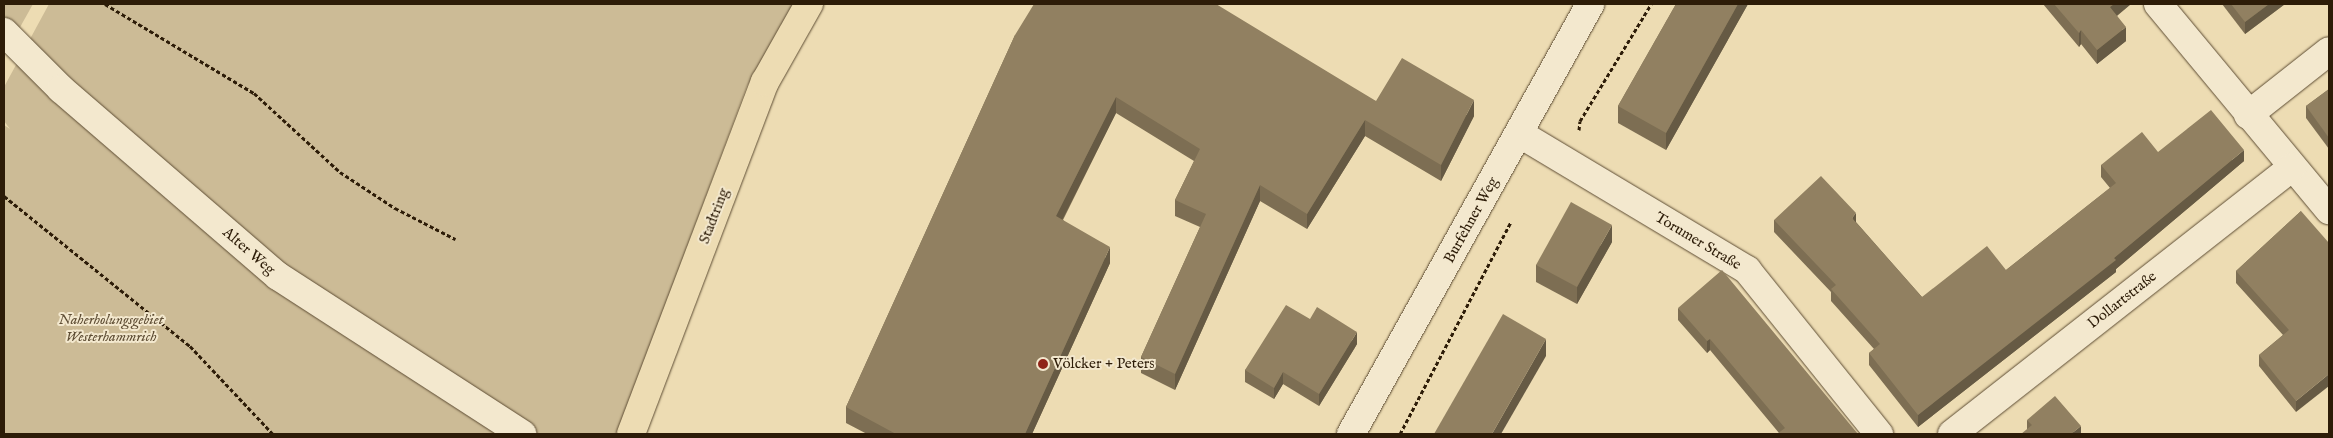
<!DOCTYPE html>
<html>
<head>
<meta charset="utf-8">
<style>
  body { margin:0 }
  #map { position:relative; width:2333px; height:438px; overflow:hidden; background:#eddcb3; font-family:"IM FELL English",serif }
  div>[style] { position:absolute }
  .green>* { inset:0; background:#ccbb96 }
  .path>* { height:3px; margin-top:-1.5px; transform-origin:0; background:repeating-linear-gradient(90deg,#2d1c08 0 4px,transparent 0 6.5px) }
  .roads { filter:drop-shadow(0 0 1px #5d4c33) drop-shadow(0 0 1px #5d4c33) }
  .street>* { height:28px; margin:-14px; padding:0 14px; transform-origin:14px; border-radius:14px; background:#f3e8ce }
  .highway>* { height:28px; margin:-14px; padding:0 14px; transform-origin:14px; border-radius:14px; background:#eddcb3 }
  .wall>* { inset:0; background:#7d6e53 }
  .shaded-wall>* { inset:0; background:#665a44 }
  .building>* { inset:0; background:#918061 }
  .dots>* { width:14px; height:14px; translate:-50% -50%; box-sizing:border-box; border:2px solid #f3e8ce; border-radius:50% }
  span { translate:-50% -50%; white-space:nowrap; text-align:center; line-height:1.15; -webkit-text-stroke:4px #f3e8ce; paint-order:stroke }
  .street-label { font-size:15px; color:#2d1c08 }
  .park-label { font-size:15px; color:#5d4c33; font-style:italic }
  .poi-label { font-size:15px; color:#2d1c08 }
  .left { translate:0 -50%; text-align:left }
  .frame { position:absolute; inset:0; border:5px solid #2d1c08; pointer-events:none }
</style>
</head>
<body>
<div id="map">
  <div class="green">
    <i style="clip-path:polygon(4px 4px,33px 4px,4px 56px)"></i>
    <i style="clip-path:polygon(49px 4px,793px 4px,747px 86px,617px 434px,4px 434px,4px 125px,10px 129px,4px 121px,4px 87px)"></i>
  </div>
  <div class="path">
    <i style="left:105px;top:4px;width:174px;rotate:30.9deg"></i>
    <i style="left:254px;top:93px;width:117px;rotate:42.6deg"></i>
    <i style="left:340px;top:172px;width:66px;rotate:33.2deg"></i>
    <i style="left:395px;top:208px;width:68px;rotate:27.3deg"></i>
    <i style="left:1579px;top:130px;width:9px;rotate:-84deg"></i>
    <i style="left:1580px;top:121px;width:137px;rotate:-58.7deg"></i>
    <i style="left:4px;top:196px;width:239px;rotate:38.9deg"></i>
    <i style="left:190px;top:346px;width:121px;rotate:46.7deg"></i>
    <i style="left:1400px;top:434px;width:239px;rotate:-62.4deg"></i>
  </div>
  <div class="roads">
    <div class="street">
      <i style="left:2158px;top:4px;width:268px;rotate:50.3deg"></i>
      <i style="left:4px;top:32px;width:81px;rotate:45deg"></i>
      <i style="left:61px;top:89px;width:286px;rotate:40.8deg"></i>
      <i style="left:278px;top:276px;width:291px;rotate:32.9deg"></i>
      <i style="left:2248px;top:115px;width:103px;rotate:-38.3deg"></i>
      <i style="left:1520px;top:134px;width:265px;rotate:30.9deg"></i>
      <i style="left:1747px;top:270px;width:211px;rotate:51.2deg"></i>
      <i style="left:1351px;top:434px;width:492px;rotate:-60.9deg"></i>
      <i style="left:1952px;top:434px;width:432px;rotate:-38.1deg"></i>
    </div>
    <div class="highway">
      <i style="left:631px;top:434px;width:377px;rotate:-69.2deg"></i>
      <i style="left:765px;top:82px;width:90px;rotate:-60.6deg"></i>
    </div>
  </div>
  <div class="wall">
    <i style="clip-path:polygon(1676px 4px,1748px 4px,1666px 150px,1618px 123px,1618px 106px)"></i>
    <i style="clip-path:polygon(2043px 4px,2131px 4px,2117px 16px,2126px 41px,2097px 64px,2081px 44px,2079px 47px)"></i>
    <i style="clip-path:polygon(2222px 4px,2285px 4px,2245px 34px)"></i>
    <i style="clip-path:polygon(1015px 35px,1376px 101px,1474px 116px,1441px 181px,1365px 136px,1307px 229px,1260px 201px,1175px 390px,1141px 373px,1141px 357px,1200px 227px,1175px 216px,1175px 200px,1194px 161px,1116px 113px,1063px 220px,1110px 263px,1032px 434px,867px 434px,846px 423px,846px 407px)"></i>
    <i style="clip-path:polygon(2329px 89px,2329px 149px,2306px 118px,2306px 106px)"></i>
    <i style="clip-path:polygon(2158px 152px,2244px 161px,2116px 269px,2116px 272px,1918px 427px,1869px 365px,1869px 353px,1874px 349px,1831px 301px,1831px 292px,1774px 232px,1774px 220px,1856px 222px,1922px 297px,2006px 270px,2110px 188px,2101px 177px,2101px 165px)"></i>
    <i style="clip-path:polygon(2301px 211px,2296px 412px,2259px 366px,2259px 355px,2283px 335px,2236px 283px,2236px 271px)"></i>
    <i style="clip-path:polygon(1612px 242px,1577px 304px,1536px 282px,1536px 265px)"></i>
    <i style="clip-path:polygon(1678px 308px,1858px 434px,1779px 433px,1710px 350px,1707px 353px,1678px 320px)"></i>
    <i style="clip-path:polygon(1310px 319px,1357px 344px,1319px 406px,1283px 384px,1274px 399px,1245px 382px,1245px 370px)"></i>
    <i style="clip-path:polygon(2027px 420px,2081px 434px,2027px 429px)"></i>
  </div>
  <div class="shaded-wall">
    <i style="clip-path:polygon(1738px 4px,1748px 4px,1666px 150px,1666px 133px)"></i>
    <i style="clip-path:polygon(2114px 4px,2131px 4px,2110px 21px,2110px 7px)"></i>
    <i style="clip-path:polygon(2269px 4px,2285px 4px,2245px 34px,2245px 22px)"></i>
    <i style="clip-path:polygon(2126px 27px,2126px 41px,2097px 64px,2097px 50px)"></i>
    <i style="clip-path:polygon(2081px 30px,2081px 44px,2079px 47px,2079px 33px)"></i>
    <i style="clip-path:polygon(1116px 97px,1116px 113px,1056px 232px,1056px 216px)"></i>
    <i style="clip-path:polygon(1474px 100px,1474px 116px,1441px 181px,1441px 165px)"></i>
    <i style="clip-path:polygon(1365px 120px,1365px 136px,1307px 229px,1307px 214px)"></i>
    <i style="clip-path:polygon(2244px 150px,2244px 161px,2116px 269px,2116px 272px,1918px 427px,1918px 415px,2114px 258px)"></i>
    <i style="clip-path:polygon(1260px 185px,1260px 201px,1175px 390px,1175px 374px)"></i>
    <i style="clip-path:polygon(1856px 213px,1856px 225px,1852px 218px)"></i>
    <i style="clip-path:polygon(1612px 225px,1612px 242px,1577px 304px,1577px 287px)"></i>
    <i style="clip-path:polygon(1110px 247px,1110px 263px,1032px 434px,1025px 434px)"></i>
    <i style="clip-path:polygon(1357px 332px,1357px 344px,1319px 406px,1319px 394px)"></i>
    <i style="clip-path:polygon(1546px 339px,1546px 356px,1501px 434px,1492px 434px)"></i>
    <i style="clip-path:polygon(1710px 339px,1710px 350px,1707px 353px,1707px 341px)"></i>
    <i style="clip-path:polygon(1283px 372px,1283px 384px,1274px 399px,1274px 388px)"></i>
    <i style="clip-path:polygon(2329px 374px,2329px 386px,2296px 412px,2296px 401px)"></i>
    <i style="clip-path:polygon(2081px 426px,2081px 434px,2071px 434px)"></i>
  </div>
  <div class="building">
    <i style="clip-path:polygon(1034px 4px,1216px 4px,1376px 101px,1402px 58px,1474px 100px,1441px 165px,1365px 120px,1307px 214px,1260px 185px,1175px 374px,1141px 357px,1206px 214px,1175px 200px,1200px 149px,1116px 97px,1056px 216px,1110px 247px,1025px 434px,896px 434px,846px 407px,1015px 35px)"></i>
    <i style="clip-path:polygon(1676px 4px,1738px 4px,1666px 133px,1618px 106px)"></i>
    <i style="clip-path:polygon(2054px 4px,2114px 4px,2110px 7px,2126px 27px,2097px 50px,2081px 30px,2079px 33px)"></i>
    <i style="clip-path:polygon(2231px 4px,2269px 4px,2245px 22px)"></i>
    <i style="clip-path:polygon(2329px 89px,2329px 138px,2306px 106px)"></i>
    <i style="clip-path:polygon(2211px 110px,2244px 150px,2114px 258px,2116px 260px,1918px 415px,1869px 353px,1880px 344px,1831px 289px,1836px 285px,1774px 220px,1821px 176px,1856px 213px,1852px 218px,1922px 297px,1987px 246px,2006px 270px,2116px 183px,2101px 165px,2142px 132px,2158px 152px)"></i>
    <i style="clip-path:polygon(1571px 202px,1612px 225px,1577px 287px,1536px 265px)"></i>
    <i style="clip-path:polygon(2301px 211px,2329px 243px,2329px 374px,2296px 401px,2259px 355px,2289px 330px,2236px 271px)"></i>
    <i style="clip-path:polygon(1722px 270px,1858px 434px,1777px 434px,1785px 428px,1710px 339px,1707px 341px,1678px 308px)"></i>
    <i style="clip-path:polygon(1286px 305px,1310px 319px,1317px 307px,1357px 332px,1319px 394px,1283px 372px,1274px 388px,1245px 370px)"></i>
    <i style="clip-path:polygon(1503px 314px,1546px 339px,1492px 434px,1434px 434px)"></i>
    <i style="clip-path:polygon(2055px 396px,2081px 426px,2071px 434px,2021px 434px,2032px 425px,2027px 420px)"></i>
  </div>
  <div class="dots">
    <i style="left:1043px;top:364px;background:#8f2418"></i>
  </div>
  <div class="street-label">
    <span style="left:714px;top:216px;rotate:-69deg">Stadtring</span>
    <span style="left:1471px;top:220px;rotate:-61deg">Burfehner Weg</span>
    <span style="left:1698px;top:241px;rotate:31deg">Torumer Straße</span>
    <span style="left:249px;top:251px;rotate:41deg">Alter Weg</span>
    <span style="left:2122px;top:300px;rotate:-38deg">Dollartstraße</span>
  </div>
  <div class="park-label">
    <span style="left:111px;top:328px">Naherholungsgebiet<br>Westerhammrich</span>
  </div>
  <div class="poi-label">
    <span class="left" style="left:1053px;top:364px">Völcker + Peters</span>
  </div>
  <div class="frame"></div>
</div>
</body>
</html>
